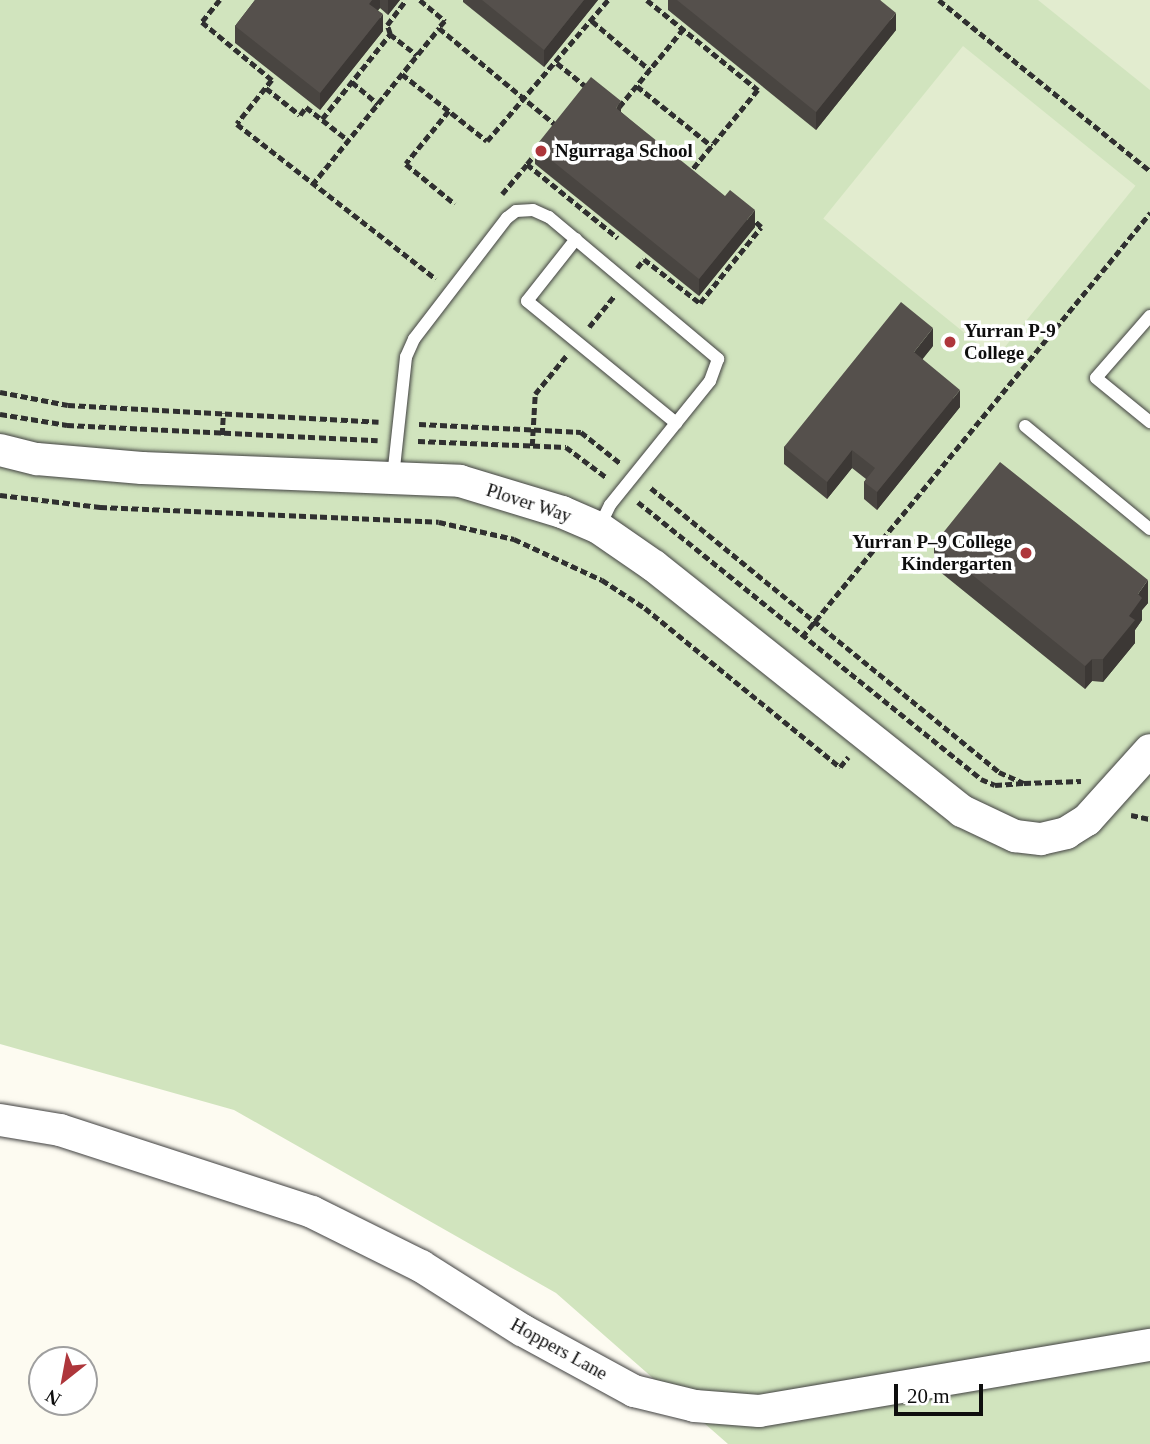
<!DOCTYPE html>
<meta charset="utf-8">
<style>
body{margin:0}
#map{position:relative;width:1150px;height:1444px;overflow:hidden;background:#fdfbf1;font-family:Georgia,serif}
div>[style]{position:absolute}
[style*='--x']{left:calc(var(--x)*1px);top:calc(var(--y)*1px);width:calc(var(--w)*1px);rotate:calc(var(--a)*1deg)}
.green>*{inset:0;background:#d1e4be}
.pitch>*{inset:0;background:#e2eccf;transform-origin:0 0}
.path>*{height:4.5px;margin-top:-2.25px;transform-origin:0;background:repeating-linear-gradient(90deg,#303030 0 7px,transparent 0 10.5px)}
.roads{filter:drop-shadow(0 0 2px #414141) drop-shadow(0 0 2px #414141)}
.service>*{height:12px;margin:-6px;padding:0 6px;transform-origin:6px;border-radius:6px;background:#fff}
.tertiary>*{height:32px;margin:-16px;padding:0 16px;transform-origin:16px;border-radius:16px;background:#fff}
.wall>*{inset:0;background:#494541}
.shaded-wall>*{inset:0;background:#3c3835}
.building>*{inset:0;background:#55504c}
.dots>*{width:19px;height:19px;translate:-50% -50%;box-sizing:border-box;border:4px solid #fff;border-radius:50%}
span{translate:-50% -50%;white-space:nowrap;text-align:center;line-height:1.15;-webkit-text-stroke:7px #fff;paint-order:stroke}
.poi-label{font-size:19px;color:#0e0e0e;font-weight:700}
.left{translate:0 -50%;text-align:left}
.right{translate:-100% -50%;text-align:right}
.street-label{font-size:19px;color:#0e0e0e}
.north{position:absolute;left:28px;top:1346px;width:70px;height:70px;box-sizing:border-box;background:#fff;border:2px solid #9f9f9f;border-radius:50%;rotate:211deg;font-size:19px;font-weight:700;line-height:28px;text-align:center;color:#0e0e0e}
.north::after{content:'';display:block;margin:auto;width:24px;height:32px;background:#ae363b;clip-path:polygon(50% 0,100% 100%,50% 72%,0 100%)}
.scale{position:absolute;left:894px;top:1384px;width:89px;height:32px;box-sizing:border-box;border:4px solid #0e0e0e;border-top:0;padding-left:9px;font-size:21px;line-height:24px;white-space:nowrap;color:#0e0e0e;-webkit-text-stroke:5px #fff;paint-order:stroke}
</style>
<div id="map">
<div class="green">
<i style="clip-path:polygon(0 0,1150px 0,1150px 1444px,728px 1444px,556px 1293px,234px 1110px,0 1044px)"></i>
</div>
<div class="pitch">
<i style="clip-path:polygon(1038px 0,1150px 0,1150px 90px)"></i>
<i style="left:963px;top:46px;width:222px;height:222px;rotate:39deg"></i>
</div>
<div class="path">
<i style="--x:220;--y:0;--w:28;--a:129"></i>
<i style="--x:202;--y:22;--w:91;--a:39.6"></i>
<i style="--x:272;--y:80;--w:56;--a:128.5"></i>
<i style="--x:237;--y:124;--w:252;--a:37.9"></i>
<i style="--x:420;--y:0;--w:33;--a:40"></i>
<i style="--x:445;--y:21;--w:9;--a:131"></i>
<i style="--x:647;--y:0;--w:143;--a:39"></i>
<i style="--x:758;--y:90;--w:109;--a:129.4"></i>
<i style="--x:939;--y:0;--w:272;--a:39"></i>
<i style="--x:592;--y:21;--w:76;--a:40.2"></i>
<i style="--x:390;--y:34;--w:9;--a:-108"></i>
<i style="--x:387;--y:25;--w:31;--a:-53"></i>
<i style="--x:557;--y:63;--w:41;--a:39.1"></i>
<i style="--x:402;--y:74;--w:108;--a:38.2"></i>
<i style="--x:487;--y:141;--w:186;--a:-49.4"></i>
<i style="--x:352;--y:82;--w:34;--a:40"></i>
<i style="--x:637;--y:86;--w:96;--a:38.7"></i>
<i style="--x:266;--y:88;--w:43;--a:38.5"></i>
<i style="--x:300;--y:115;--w:10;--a:-53"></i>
<i style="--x:306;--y:107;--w:53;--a:38.2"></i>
<i style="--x:619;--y:107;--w:101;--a:-50.6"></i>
<i style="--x:449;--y:111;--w:68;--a:129.1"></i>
<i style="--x:406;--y:164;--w:63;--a:39.2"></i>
<i style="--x:322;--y:119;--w:109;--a:-51.3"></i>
<i style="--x:390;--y:34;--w:34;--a:38"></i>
<i style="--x:527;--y:164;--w:19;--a:-51"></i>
<i style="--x:312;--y:185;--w:202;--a:-51"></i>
<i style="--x:439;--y:28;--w:153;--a:39.7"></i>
<i style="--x:502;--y:194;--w:39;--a:-50"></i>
<i style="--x:527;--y:164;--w:117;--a:39.1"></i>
<i style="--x:637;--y:268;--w:11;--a:-52"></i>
<i style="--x:644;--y:259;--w:71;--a:38.2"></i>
<i style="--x:700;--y:303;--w:97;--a:-51.2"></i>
<i style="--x:761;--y:227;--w:12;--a:-138"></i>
<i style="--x:589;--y:327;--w:40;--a:-51"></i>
<i style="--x:0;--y:392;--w:69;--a:10.8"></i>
<i style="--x:68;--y:405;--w:311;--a:3.1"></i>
<i style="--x:0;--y:414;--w:68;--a:9.3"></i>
<i style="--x:67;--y:425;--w:311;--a:2.8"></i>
<i style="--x:419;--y:424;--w:162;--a:2.8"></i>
<i style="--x:581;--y:432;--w:50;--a:38.5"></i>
<i style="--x:222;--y:435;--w:22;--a:-87"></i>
<i style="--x:418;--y:441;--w:148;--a:2.3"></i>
<i style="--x:566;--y:447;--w:50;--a:36.9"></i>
<i style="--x:532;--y:446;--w:52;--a:-86.7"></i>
<i style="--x:535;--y:394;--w:49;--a:-50.8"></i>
<i style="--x:651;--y:488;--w:449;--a:39.2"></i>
<i style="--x:999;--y:772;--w:27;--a:24"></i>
<i style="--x:1024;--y:783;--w:57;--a:-2"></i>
<i style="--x:0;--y:495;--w:101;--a:6.8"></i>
<i style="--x:100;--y:507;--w:339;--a:2.5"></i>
<i style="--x:439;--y:522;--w:77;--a:12.8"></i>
<i style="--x:514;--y:539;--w:97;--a:25"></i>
<i style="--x:602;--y:580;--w:51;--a:33.1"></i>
<i style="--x:645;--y:608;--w:252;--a:39.2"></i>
<i style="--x:840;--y:767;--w:13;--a:-51"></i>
<i style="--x:638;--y:502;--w:441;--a:38.9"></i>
<i style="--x:981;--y:779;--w:15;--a:23"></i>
<i style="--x:995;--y:785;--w:28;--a:-4"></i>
<i style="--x:802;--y:637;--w:549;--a:-50.62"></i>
<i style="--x:1131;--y:815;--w:19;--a:12"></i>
</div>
<div class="roads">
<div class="service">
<i style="--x:576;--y:239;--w:79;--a:128.3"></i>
<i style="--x:527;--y:301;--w:193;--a:39.3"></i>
<i style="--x:1150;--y:316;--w:82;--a:131.1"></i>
<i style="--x:1096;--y:378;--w:70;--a:39.2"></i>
<i style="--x:1025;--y:426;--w:162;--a:39.5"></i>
<i style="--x:393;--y:477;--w:121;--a:-83.8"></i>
<i style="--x:406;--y:357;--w:20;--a:-66"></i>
<i style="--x:414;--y:339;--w:153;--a:-52.5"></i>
<i style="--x:507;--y:218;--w:11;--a:-38"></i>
<i style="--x:516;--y:211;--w:17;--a:-3"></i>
<i style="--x:533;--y:210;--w:17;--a:24"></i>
<i style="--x:549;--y:217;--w:221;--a:40"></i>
<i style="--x:718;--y:359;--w:23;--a:110"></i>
<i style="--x:710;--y:381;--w:159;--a:128.9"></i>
<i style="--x:610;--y:505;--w:25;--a:116"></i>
</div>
<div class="tertiary">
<i style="--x:0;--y:450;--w:38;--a:14"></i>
<i style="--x:37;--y:459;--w:105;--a:4.9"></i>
<i style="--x:142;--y:468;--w:318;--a:2.3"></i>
<i style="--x:460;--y:481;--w:107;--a:16.9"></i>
<i style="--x:562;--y:512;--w:40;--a:23.4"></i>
<i style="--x:599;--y:528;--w:67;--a:34.6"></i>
<i style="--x:654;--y:566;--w:394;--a:38.5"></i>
<i style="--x:962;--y:811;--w:59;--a:25.3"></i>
<i style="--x:1015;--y:836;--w:26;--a:7"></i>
<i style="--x:1041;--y:839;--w:26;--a:-13"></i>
<i style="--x:1066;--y:833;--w:25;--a:-32"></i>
<i style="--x:1087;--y:820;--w:94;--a:-48"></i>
<i style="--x:0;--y:1120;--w:61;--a:9.5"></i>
<i style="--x:60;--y:1130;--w:265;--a:18"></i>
<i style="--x:312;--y:1212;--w:122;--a:26.4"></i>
<i style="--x:421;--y:1266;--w:120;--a:32.4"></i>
<i style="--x:522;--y:1330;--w:128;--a:28.6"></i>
<i style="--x:634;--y:1391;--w:63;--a:13.8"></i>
<i style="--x:695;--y:1406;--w:64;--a:4.5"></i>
<i style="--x:759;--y:1411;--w:397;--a:-9.6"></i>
</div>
</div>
<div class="wall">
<i style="clip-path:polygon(255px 0,400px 0,388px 15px,380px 8px,378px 10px,383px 31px,320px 110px,235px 43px,235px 26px)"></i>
<i style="clip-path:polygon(463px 0,598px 0,544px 67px,463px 2px)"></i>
<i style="clip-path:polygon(668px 0,880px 0,896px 30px,816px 130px,668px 10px)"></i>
<i style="clip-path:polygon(621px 112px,755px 227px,699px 296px,535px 164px,535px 147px)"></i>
<i style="clip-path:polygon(933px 346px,922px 359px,960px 407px,877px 510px,864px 499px,864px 482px,866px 479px,852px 468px,827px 499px,784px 464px,784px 447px)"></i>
<i style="clip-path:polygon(934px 544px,1148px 603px,1142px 610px,1142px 620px,1135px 630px,1135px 643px,1103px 682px,1092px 681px,1085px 689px,934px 567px)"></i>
</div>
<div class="shaded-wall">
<i style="clip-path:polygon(372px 0,380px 0,380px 8px,369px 21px,369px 4px)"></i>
<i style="clip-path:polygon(388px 0,400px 0,388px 15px)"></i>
<i style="clip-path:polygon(584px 0,598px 0,544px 67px,544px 50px)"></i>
<i style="clip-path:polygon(896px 13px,896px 30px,816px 130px,816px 112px)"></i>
<i style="clip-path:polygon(383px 14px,383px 31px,320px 110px,320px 93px)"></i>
<i style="clip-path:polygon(621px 101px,621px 119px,616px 108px)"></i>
<i style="clip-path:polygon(755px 210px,755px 227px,699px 296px,699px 279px)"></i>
<i style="clip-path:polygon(933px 328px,933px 346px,914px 370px,914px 352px)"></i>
<i style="clip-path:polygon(960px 390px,960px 407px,877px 510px,877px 492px)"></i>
<i style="clip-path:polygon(852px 450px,852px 468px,827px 499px,827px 482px)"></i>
<i style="clip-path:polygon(1148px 580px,1148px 603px,1142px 610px,1142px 620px,1135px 630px,1135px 643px,1103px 682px,1103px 659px,1129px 616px,1138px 594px)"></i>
<i style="clip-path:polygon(1092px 659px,1092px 681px,1085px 689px,1085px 666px)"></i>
</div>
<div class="building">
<i style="clip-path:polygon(255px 0,372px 0,369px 4px,383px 14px,320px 93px,235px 26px)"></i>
<i style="clip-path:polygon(482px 0,584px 0,544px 50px)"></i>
<i style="clip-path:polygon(677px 0,880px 0,896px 13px,816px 112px)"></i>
<i style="clip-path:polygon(591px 77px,621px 101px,616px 108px,725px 196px,730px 190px,755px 210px,699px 279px,535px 147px)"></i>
<i style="clip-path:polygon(901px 302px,933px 328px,914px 352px,960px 390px,877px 492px,864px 482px,875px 468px,852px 450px,827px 482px,784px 447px)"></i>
<i style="clip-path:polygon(1000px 462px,1148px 580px,1138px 594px,1142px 598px,1129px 616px,1135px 620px,1103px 659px,1092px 659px,1085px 666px,934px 544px)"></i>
</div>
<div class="dots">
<i style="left:541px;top:151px;background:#ae363b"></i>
<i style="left:950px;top:342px;background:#ae363b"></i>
<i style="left:1026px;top:553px;background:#ae363b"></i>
</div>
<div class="poi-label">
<span class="left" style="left:555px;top:151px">Ngurraga School</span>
<span class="left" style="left:964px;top:342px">Yurran P-9<br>College</span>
<span class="right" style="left:1012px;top:553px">Yurran P–9 College<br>Kindergarten</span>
</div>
<div class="street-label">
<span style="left:529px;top:503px;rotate:18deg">Plover Way</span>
<span style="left:559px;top:1349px;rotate:29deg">Hoppers Lane</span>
</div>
<div class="north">N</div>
<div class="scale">20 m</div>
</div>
